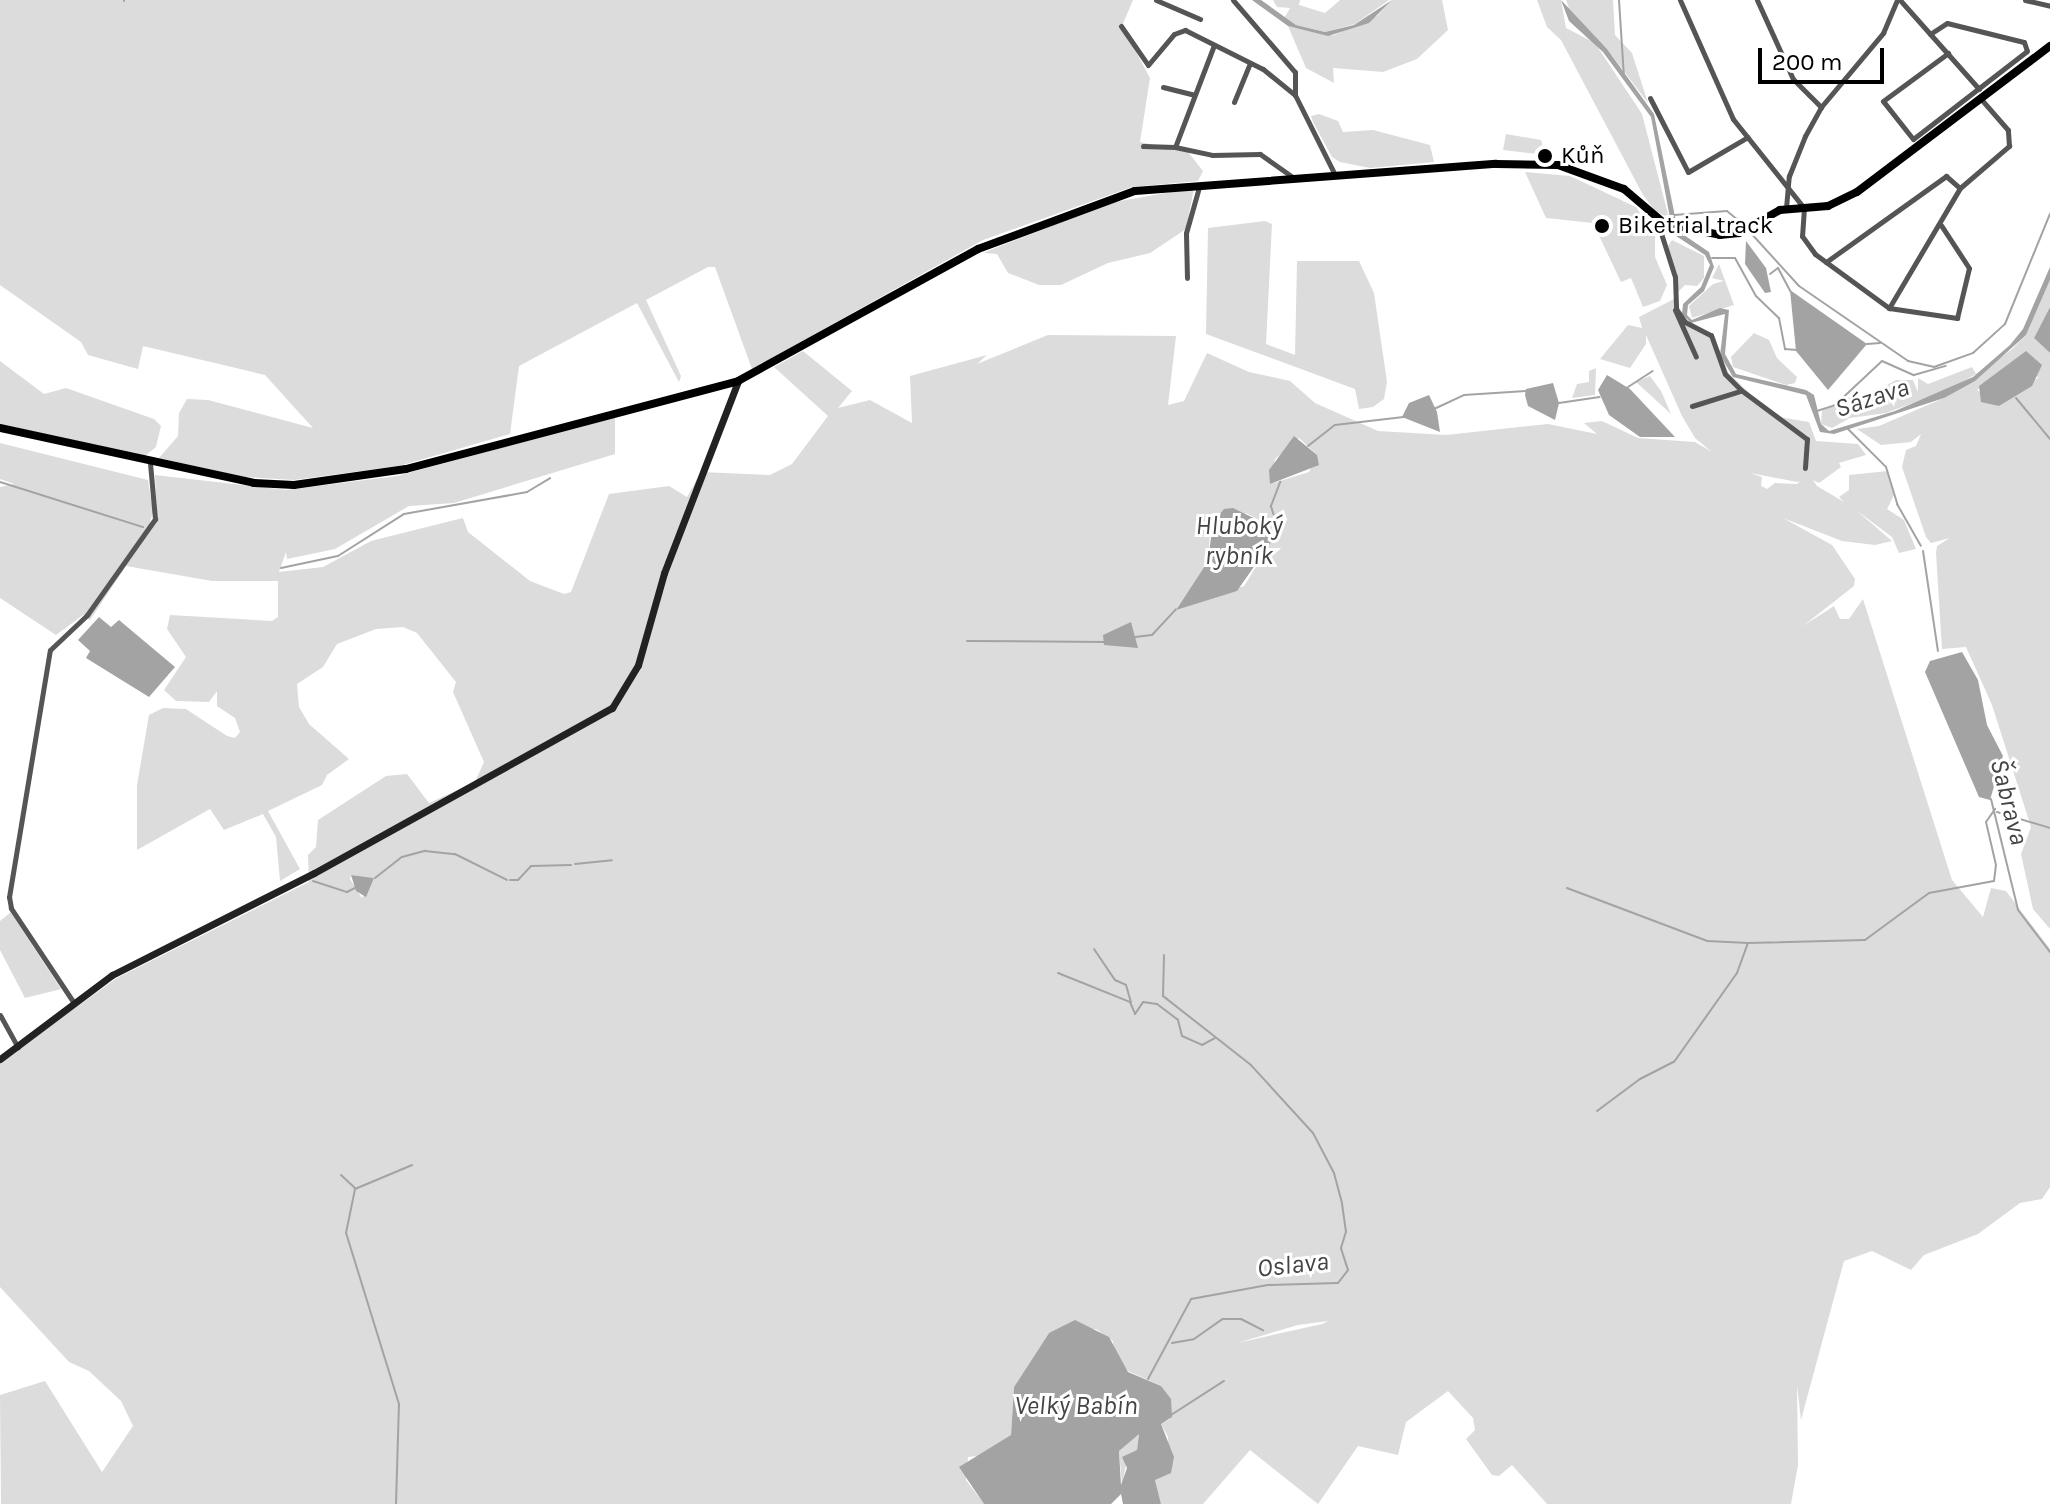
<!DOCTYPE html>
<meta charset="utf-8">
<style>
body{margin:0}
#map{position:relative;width:2050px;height:1504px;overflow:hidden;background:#fff;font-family:Karla,sans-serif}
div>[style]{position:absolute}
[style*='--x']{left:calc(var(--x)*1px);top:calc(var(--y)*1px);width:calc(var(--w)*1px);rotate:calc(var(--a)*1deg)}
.green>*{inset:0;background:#dcdcdc}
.water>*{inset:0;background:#a3a3a3}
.stream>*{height:2px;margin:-1px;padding:0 1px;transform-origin:1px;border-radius:1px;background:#a3a3a3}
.street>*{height:5px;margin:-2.5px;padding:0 2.5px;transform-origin:2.5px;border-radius:2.5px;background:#555}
.secondary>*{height:7px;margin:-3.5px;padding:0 3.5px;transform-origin:3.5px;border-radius:3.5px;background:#222}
.primary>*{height:8px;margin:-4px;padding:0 4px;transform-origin:4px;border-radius:4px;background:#000}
.dots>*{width:22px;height:22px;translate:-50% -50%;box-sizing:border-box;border:4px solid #fff;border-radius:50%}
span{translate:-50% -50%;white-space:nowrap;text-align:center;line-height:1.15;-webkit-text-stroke:6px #fff;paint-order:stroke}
.poi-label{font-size:24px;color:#000}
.left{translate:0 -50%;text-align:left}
.water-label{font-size:26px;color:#444;font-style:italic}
.scale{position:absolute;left:1758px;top:48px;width:126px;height:36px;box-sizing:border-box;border:4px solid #000;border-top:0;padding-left:10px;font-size:24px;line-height:28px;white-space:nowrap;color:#000;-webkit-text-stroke:6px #fff;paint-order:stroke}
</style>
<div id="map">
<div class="green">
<i style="clip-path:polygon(0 0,1133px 0,1122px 26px,1150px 78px,1140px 142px,1188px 152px,1203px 171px,1198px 181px,1132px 187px,983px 240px,752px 369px,715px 267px,708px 267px,646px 300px,681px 376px,679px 382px,637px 303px,519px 366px,510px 434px,399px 466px,294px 480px,244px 477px,159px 458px,178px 436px,179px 413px,187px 399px,208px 400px,313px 428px,265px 375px,143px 346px,138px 369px,88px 355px,81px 342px,0 285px)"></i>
<i style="clip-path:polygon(1273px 0,1300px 0,1299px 5px,1325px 13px,1340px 0,1389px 0,1355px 24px,1325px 32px,1296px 25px,1285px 17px,1290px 8px,1277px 7px)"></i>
<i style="clip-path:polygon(1392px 0,1442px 0,1448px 30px,1417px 59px,1383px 72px,1333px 68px,1334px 83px,1306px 68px,1288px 26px,1334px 35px,1377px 16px)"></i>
<i style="clip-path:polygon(1537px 0,1561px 0,1566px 28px,1595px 43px,1642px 114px,1669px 218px,1655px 211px,1643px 195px,1561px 40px,1547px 27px)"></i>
<i style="clip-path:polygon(1566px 0,1613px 0,1615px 35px,1632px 53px,1648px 103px,1607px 49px,1572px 17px)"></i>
<i style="clip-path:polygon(1319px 114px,1338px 121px,1343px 132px,1373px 130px,1430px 145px,1434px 162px,1370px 168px,1340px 162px,1332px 157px,1313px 122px,1311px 116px)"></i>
<i style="clip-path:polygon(1506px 134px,1541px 140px,1543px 147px,1538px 154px,1503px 150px)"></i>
<i style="clip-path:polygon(1525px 172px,1570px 176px,1636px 207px,1655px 235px,1655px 257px,1667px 285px,1660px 301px,1643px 307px,1631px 278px,1621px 282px,1593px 223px,1546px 218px)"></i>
<i style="clip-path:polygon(1194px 188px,1186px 229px,1150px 253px,1108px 263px,1061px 285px,1039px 285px,1008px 273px,997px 254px,983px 253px,1109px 203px)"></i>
<i style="clip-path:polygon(1265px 221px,1272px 224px,1266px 344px,1295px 355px,1297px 261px,1359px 261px,1374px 293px,1387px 382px,1384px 399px,1373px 407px,1359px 409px,1355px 389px,1206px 334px,1208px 228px)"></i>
<i style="clip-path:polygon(1672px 240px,1704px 256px,1704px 278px,1697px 286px,1685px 285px,1678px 292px,1668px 246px)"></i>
<i style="clip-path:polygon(1719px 264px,1734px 305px,1692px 318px,1689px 306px,1713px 284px,1724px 281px,1712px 278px)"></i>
<i style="clip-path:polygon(evenodd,2050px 280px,2050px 307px,2034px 338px,2050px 353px,2050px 929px,2033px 909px,2021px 854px,2031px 827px,1992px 705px,1966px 647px,1942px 649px,1936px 553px,1937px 546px,1950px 538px,1931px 543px,1926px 537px,1902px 467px,1906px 450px,1916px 446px,1921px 434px,1911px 442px,1881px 445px,1857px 429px,1879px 426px,1944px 398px,2011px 350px,2026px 335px,2050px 280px,2004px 371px,2039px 377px,1999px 406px,1977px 390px,2004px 371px)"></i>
<i style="clip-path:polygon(evenodd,1674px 299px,1687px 321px,1714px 336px,1728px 372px,1751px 395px,1779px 417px,1809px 422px,1816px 441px,1858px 444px,1866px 455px,1839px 463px,1841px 467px,1819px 483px,1813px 480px,1817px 486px,1844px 502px,1839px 497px,1849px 490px,1849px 475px,1888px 471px,1894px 495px,1887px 509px,1904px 520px,1916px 549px,1899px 553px,1892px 537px,1856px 510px,1892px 541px,1875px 545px,1842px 541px,1783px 518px,1832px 545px,1855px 579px,1854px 586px,1803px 626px,1834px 606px,1840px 619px,1849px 619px,1863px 599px,1952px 880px,1983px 917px,1991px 888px,2006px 891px,2050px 949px,2050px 1187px,2042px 1199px,2020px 1203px,1978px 1234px,1924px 1255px,1911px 1270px,1872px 1251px,1844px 1261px,1801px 1420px,1797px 1385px,1798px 1465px,1791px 1504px,1547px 1504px,1512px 1465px,1499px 1476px,1492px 1475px,1466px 1439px,1475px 1430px,1473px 1418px,1448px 1391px,1406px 1422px,1398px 1455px,1358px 1446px,1318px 1504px,1250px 1450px,1203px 1504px,1161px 1504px,1155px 1480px,1166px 1473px,1168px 1437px,1161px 1424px,1170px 1419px,1171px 1407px,1161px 1386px,1128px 1371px,1114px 1354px,1113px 1341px,1096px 1329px,1049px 1333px,1014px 1387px,1011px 1435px,986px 1455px,968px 1457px,966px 1480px,984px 1504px,1px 1504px,0 1395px,45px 1381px,102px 1472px,133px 1426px,121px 1401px,89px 1371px,69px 1362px,0 1287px,0 1062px,117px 978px,309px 882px,308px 855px,316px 847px,318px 820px,386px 776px,407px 774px,429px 803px,475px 782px,484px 762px,453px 692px,456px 682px,417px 633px,403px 627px,376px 629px,337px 644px,323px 667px,297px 684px,299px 707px,309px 724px,349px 759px,327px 775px,322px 785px,268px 811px,300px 869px,280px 881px,276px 837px,263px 814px,224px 830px,210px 809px,137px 850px,137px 785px,149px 715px,163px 708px,186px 709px,227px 736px,235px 738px,240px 732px,235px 718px,217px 706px,217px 691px,209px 702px,176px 701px,164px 690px,186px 657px,167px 629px,170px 615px,272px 621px,278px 617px,278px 581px,212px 581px,126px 566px,90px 620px,83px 615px,56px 635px,0 598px,0 487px,14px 484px,0 479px,0 443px,148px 480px,153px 512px,147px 533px,157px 515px,155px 475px,286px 490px,397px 476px,615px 417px,615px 454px,454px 503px,409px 506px,335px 549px,287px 559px,286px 552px,279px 572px,323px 567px,371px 541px,463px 518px,468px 532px,530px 581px,564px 594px,571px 592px,609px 494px,669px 486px,687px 497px,701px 472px,770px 475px,792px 464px,828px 416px,774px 367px,803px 351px,852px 391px,838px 408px,870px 400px,912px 423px,910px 376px,987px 355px,977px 364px,1048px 335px,1176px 336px,1168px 405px,1184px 401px,1207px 353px,1249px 372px,1290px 381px,1315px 403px,1378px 431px,1446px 435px,1548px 424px,1597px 434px,1584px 423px,1602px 421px,1638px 438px,1695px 442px,1712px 452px,1695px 438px,1682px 416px,1646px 335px,1646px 344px,1630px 368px,1600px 359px,1628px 325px,1642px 328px,1639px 317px,1674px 299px,1299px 438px,1317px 455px,1309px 472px,1270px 484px,1275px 459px,1299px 438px,1674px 299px,1750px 473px,1797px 482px,1800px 481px,1797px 484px,1775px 483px,1767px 489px,1761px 486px,1762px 477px,1750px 473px,1674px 299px,1246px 513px,1266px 524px,1272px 541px,1244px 586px,1177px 608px,1208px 561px,1210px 534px,1246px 513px,1674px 299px,351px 875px,374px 878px,362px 898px,350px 879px,351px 875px,1674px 299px,1328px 1321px,1322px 1324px,1237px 1343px,1298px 1325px,1328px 1321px)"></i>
<i style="clip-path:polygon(1754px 333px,1769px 340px,1777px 358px,1797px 377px,1795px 383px,1786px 385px,1733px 367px,1731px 357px)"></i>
<i style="clip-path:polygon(0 361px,44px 394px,66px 388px,154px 419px,161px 426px,156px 447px,145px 456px,0 424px)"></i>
<i style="clip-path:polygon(1972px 367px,1976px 374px,1950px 389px,1886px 413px,1850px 418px,1832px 428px,1821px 424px,1822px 411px,1844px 398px,1867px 396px,1896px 380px,1913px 380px,1918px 392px,1918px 378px,1928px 384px)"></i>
<i style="clip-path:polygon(1596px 368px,1595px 395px,1572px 398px,1577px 384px,1589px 382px,1589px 371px)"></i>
<i style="clip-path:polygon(1650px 376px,1661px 391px,1671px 414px,1636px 382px)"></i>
<i style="clip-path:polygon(11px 912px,32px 945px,61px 989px,25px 998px,0 950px,0 921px)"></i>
<i style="clip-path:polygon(1139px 1433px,1137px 1451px,1128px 1455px,1122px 1485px,1119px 1451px)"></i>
</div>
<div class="water">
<i style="clip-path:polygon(1252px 0,1261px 0,1296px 25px,1325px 32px,1354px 25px,1392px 0,1369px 23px,1328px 36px,1288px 26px)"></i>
<i style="clip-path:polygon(1561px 0,1607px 49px,1654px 114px,1678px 231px,1709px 252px,1714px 267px,1704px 291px,1688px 305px,1687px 315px,1692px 320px,1720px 308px,1729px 310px,1725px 354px,1736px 374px,1806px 390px,1814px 395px,1821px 424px,1829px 431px,1895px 411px,1973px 377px,2010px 345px,2023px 329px,2050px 267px,2050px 280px,2026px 335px,1975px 381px,1944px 398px,1834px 434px,1820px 432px,1806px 395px,1733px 377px,1720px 355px,1725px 314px,1691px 323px,1682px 314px,1683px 304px,1701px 287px,1710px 265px,1705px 255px,1673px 234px,1651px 117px,1603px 52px,1569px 21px)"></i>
<i style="clip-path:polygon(1746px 241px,1766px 268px,1771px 292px,1765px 293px,1745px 264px)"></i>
<i style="clip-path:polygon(1790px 290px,1867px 344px,1828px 390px,1796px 351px)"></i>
<i style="clip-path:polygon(2050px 307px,2050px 353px,2034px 338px)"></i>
<i style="clip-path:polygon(2026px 351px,2042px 365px,2032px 386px,1999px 406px,1981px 402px,1979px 386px)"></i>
<i style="clip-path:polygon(1607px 375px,1630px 389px,1675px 437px,1640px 437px,1609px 415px,1598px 390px)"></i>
<i style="clip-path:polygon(1553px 383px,1559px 403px,1555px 420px,1528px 406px,1525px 395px,1526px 389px)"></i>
<i style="clip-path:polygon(1429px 395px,1437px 412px,1440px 432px,1402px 417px,1409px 403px)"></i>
<i style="clip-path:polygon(1294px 436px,1317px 455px,1319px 465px,1270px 484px,1269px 470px)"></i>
<i style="clip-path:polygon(1233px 508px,1266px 524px,1272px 541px,1237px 591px,1176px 610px,1208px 561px,1213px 522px,1224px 509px)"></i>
<i style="clip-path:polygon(99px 617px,111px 627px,119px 620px,175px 667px,149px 697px,86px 658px,90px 651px,78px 640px)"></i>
<i style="clip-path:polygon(1131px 622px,1138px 648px,1104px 645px,1103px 635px)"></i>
<i style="clip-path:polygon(1962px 652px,1978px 680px,1987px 725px,2003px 756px,1990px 800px,1979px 797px,1925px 672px,1930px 661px)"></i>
<i style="clip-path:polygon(351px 875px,374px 878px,366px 897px,356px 891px)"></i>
<i style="clip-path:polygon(evenodd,1075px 1320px,1109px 1337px,1128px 1372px,1161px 1386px,1171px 1399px,1172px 1417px,1161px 1424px,1174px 1457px,1171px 1473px,1155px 1480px,1161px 1504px,1123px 1504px,1121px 1494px,1111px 1504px,984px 1504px,959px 1467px,1011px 1435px,1014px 1387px,1049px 1333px,1075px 1320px,1139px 1434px,1137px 1450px,1122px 1457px,1127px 1468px,1121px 1485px,1119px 1451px,1139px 1434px)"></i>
</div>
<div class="stream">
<i style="--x:1619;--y:0;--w:78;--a:86.3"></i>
<i style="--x:124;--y:1;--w:1;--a:-90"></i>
<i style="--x:1674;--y:215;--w:53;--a:-4.3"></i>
<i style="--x:1727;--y:211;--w:23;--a:40"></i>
<i style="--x:1749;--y:231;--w:74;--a:47.7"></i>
<i style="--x:1799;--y:286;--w:132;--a:34.5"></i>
<i style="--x:1908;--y:361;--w:27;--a:13"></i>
<i style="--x:1934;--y:367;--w:41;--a:-19.7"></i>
<i style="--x:1973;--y:353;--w:43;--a:-42.2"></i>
<i style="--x:2005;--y:324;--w:119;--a:-67.8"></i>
<i style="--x:1712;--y:258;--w:23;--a:0"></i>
<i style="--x:1735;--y:258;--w:43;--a:61.1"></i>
<i style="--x:1756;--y:296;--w:32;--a:44"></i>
<i style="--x:1779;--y:318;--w:32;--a:79"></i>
<i style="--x:1785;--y:349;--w:12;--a:5"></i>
<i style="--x:1770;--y:274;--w:10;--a:-37"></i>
<i style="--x:1778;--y:268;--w:27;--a:62"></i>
<i style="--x:1867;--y:344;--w:13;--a:-4"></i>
<i style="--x:1625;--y:389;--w:33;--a:-33"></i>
<i style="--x:2016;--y:398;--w:53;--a:50.3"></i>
<i style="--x:1559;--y:403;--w:41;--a:-8.3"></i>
<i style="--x:1434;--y:409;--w:33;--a:-25"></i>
<i style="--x:1464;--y:395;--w:63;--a:-3.6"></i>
<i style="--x:1817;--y:411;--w:19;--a:-18"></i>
<i style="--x:1835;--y:405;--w:64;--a:-43.1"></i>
<i style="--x:1882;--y:361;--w:35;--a:24"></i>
<i style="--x:1914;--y:375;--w:33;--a:-16"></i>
<i style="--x:1847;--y:428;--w:55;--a:45"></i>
<i style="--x:1886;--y:467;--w:39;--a:73"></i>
<i style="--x:1897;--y:504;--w:48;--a:60.3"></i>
<i style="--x:1308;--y:446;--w:34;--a:-38"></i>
<i style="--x:1335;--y:425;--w:69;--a:-6.6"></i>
<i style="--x:0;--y:482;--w:150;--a:17.5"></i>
<i style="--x:1273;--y:534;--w:10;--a:-66"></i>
<i style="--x:1277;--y:525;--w:20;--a:-108"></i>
<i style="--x:1271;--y:506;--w:26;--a:-69"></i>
<i style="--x:1923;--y:551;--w:101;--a:81.5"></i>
<i style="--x:281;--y:568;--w:58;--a:-11.9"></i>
<i style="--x:338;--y:556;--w:78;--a:-32.5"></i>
<i style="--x:404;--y:514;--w:125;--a:-10.1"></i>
<i style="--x:527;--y:492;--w:27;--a:-31"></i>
<i style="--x:1135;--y:637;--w:17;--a:-7"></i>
<i style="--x:1152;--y:635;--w:35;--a:-47"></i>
<i style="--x:967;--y:641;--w:138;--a:0.4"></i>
<i style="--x:1991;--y:799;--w:114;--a:76.3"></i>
<i style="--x:2018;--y:910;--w:53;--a:52.7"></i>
<i style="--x:1997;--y:812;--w:55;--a:16.8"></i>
<i style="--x:575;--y:864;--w:37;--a:-6"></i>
<i style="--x:375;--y:878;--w:34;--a:-38"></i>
<i style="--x:402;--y:857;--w:24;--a:-15"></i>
<i style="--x:425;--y:851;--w:30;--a:6"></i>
<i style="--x:455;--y:854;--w:58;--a:26.6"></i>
<i style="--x:510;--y:880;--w:8;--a:0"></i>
<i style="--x:518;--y:880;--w:19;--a:-47"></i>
<i style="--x:531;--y:866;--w:40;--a:-1.4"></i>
<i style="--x:313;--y:881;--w:36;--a:18"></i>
<i style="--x:347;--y:892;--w:9;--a:-27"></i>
<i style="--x:1567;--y:888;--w:150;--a:20.7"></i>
<i style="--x:1707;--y:941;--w:41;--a:2.8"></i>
<i style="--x:1094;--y:949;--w:37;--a:56"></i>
<i style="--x:1115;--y:980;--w:12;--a:24"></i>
<i style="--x:1126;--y:985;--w:18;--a:74"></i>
<i style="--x:1058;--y:973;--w:78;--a:21.9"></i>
<i style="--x:1130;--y:1002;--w:13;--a:67"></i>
<i style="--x:1135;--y:1014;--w:14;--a:-56"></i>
<i style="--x:1143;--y:1002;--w:14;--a:8"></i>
<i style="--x:1157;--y:1004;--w:26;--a:37"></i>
<i style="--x:1178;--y:1020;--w:16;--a:76"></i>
<i style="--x:1182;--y:1036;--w:22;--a:24"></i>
<i style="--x:1202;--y:1045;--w:15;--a:-28"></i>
<i style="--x:1597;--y:1111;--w:54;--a:-36.7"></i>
<i style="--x:1640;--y:1079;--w:38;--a:-27"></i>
<i style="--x:1674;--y:1062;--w:109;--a:-54.7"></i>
<i style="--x:1737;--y:973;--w:32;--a:-70"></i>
<i style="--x:1748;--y:943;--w:117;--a:-1.5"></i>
<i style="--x:1865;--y:940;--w:79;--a:-36.3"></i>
<i style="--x:1929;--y:893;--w:66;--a:-10.5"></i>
<i style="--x:1994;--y:881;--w:16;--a:-83"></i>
<i style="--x:1996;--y:865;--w:44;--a:-103.1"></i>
<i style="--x:1986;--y:822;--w:16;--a:-55"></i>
<i style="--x:341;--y:1175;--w:19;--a:43"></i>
<i style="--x:1172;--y:1343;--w:22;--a:-10"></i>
<i style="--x:1194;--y:1339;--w:35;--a:-35"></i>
<i style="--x:1223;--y:1319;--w:18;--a:0"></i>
<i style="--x:1241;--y:1319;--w:25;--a:27"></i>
<i style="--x:1148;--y:1379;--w:91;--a:-61.7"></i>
<i style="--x:1191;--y:1299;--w:78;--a:-10.3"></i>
<i style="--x:1268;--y:1285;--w:70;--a:-1.6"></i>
<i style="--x:1338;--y:1283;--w:16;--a:-52"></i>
<i style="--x:1348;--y:1270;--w:23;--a:-108"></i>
<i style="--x:1341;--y:1248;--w:17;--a:-73"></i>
<i style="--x:1346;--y:1232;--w:29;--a:-98"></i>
<i style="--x:1342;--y:1203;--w:31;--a:-105"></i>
<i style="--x:1334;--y:1173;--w:45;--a:-117.7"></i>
<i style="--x:1313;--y:1133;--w:92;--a:-132.4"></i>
<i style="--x:1251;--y:1065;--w:112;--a:-141.9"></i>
<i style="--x:1163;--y:996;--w:41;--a:-88.6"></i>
<i style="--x:1171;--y:1415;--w:63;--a:-32.7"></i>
<i style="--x:396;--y:1504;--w:100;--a:-88.3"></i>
<i style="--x:399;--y:1404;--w:179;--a:-107.2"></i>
<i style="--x:346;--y:1233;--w:45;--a:-78.4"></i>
<i style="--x:355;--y:1189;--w:62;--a:-22.8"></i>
</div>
<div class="street">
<i style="--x:1156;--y:0;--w:48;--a:23.4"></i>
<i style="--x:1233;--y:0;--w:95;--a:49.3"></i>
<i style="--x:1295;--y:72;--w:23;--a:90"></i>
<i style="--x:1295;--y:95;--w:89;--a:63.4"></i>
<i style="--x:1680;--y:0;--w:130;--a:66"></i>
<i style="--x:1733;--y:119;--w:114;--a:51.4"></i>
<i style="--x:1804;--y:208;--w:28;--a:94"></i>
<i style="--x:1802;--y:236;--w:22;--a:54"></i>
<i style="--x:1815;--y:254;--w:92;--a:36.1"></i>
<i style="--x:1889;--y:308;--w:69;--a:8.4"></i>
<i style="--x:1957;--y:318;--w:51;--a:-76.5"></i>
<i style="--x:1969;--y:268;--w:51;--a:-123.1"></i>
<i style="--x:1757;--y:0;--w:87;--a:65.5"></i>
<i style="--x:1793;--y:79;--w:40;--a:45"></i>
<i style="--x:1900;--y:0;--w:119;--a:48.4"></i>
<i style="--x:2025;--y:0;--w:26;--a:13"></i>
<i style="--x:1121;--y:26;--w:47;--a:55.3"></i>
<i style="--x:1148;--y:65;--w:40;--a:-50"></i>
<i style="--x:1174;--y:34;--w:12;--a:-20"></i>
<i style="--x:1185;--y:30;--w:87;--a:26.6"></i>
<i style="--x:1263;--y:69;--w:41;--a:39.1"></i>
<i style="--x:1930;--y:34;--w:20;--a:-33"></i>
<i style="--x:1947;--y:23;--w:79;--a:13.9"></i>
<i style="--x:2024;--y:42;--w:9;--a:72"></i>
<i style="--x:2027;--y:51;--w:144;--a:142.3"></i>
<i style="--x:1913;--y:139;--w:48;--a:-128.3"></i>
<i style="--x:1883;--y:101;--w:81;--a:-36.4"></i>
<i style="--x:1214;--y:45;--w:109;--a:110.9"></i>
<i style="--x:1175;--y:147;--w:38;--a:12"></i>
<i style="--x:1212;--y:155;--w:48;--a:-1.2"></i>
<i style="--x:1260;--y:154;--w:42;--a:35.2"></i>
<i style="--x:1163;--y:87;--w:32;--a:14"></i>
<i style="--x:1650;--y:98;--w:83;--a:62.8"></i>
<i style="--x:1688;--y:172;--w:69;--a:-30.3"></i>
<i style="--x:1234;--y:102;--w:42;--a:-67.7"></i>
<i style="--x:1143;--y:146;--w:32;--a:2"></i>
<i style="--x:1786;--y:208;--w:32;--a:-85"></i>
<i style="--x:1789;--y:176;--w:43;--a:-68.2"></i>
<i style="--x:1805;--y:136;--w:33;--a:-61"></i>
<i style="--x:1821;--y:107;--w:97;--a:-50"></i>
<i style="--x:1883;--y:33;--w:36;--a:-67"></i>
<i style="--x:1664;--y:223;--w:8;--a:120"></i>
<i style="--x:1660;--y:230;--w:49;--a:72.3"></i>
<i style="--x:1675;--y:277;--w:32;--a:88"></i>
<i style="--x:1676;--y:309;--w:16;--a:55"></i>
<i style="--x:1685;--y:322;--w:29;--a:27"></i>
<i style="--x:1711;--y:335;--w:41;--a:70.3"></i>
<i style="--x:1725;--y:374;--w:23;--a:45"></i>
<i style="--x:1741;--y:390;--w:82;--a:36.6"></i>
<i style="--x:1807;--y:439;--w:29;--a:94"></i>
<i style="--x:1826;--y:262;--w:148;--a:-35.6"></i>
<i style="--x:1946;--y:176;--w:18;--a:41"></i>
<i style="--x:1187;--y:278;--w:45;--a:-91.3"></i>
<i style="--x:1186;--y:233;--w:48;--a:-74.2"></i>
<i style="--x:1889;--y:308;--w:139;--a:-59.4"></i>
<i style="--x:1960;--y:188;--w:65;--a:-40.6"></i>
<i style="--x:2009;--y:146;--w:16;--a:-94"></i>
<i style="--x:2008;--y:130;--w:41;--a:-131.1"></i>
<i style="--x:1675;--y:310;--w:51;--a:65.9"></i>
<i style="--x:1692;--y:406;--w:50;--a:-17.4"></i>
<i style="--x:74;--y:1003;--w:114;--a:-123.6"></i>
<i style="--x:11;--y:908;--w:11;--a:-100"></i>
<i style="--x:9;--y:897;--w:250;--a:-80.6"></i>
<i style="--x:50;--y:650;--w:51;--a:-43.4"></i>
<i style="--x:87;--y:615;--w:118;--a:-54.7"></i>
<i style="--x:155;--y:519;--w:56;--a:-95.1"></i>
<i style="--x:0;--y:1015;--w:37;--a:61"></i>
</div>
<div class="secondary">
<i style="--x:0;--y:1059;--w:140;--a:-36.9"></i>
<i style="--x:112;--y:975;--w:226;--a:-26.8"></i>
<i style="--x:314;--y:873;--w:341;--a:-29"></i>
<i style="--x:612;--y:708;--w:50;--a:-58.8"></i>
<i style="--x:638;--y:665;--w:96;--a:-74.2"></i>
<i style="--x:664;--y:573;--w:206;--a:-68.9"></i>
</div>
<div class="primary">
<i style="--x:0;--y:428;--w:260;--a:12.2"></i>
<i style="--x:254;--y:483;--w:40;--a:2.9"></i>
<i style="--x:294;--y:485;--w:113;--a:-8.1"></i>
<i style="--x:406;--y:469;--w:343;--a:-14.8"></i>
<i style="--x:738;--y:381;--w:274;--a:-28.8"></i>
<i style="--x:978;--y:249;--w:167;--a:-20.3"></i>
<i style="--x:1135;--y:191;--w:362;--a:-4.3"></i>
<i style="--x:1496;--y:164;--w:62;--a:0.9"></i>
<i style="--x:1558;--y:165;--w:70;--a:20"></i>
<i style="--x:1624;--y:189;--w:52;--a:40.4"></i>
<i style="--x:1664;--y:223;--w:57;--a:12.1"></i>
<i style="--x:1720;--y:235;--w:19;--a:-6"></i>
<i style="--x:1739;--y:233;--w:47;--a:-29.3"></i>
<i style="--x:1780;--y:210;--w:48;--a:-4.8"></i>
<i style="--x:1828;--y:206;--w:32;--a:-26"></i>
<i style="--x:1857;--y:192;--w:242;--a:-37.1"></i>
</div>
<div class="dots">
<i style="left:1545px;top:156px;background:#000"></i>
<i style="left:1602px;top:226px;background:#000"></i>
</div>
<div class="poi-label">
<span class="left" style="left:1561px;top:156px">Kůň</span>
<span class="left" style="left:1618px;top:226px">Biketrial track</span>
</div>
<div class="water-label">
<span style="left:1872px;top:398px;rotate:-18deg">Sázava</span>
<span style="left:1239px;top:541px">Hluboký<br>rybník</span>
<span style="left:2009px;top:802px;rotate:76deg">Šabrava</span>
<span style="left:1293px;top:1265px;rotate:-6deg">Oslava</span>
<span style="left:1076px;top:1406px">Velký Babín</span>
</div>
<div class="scale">200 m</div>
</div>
